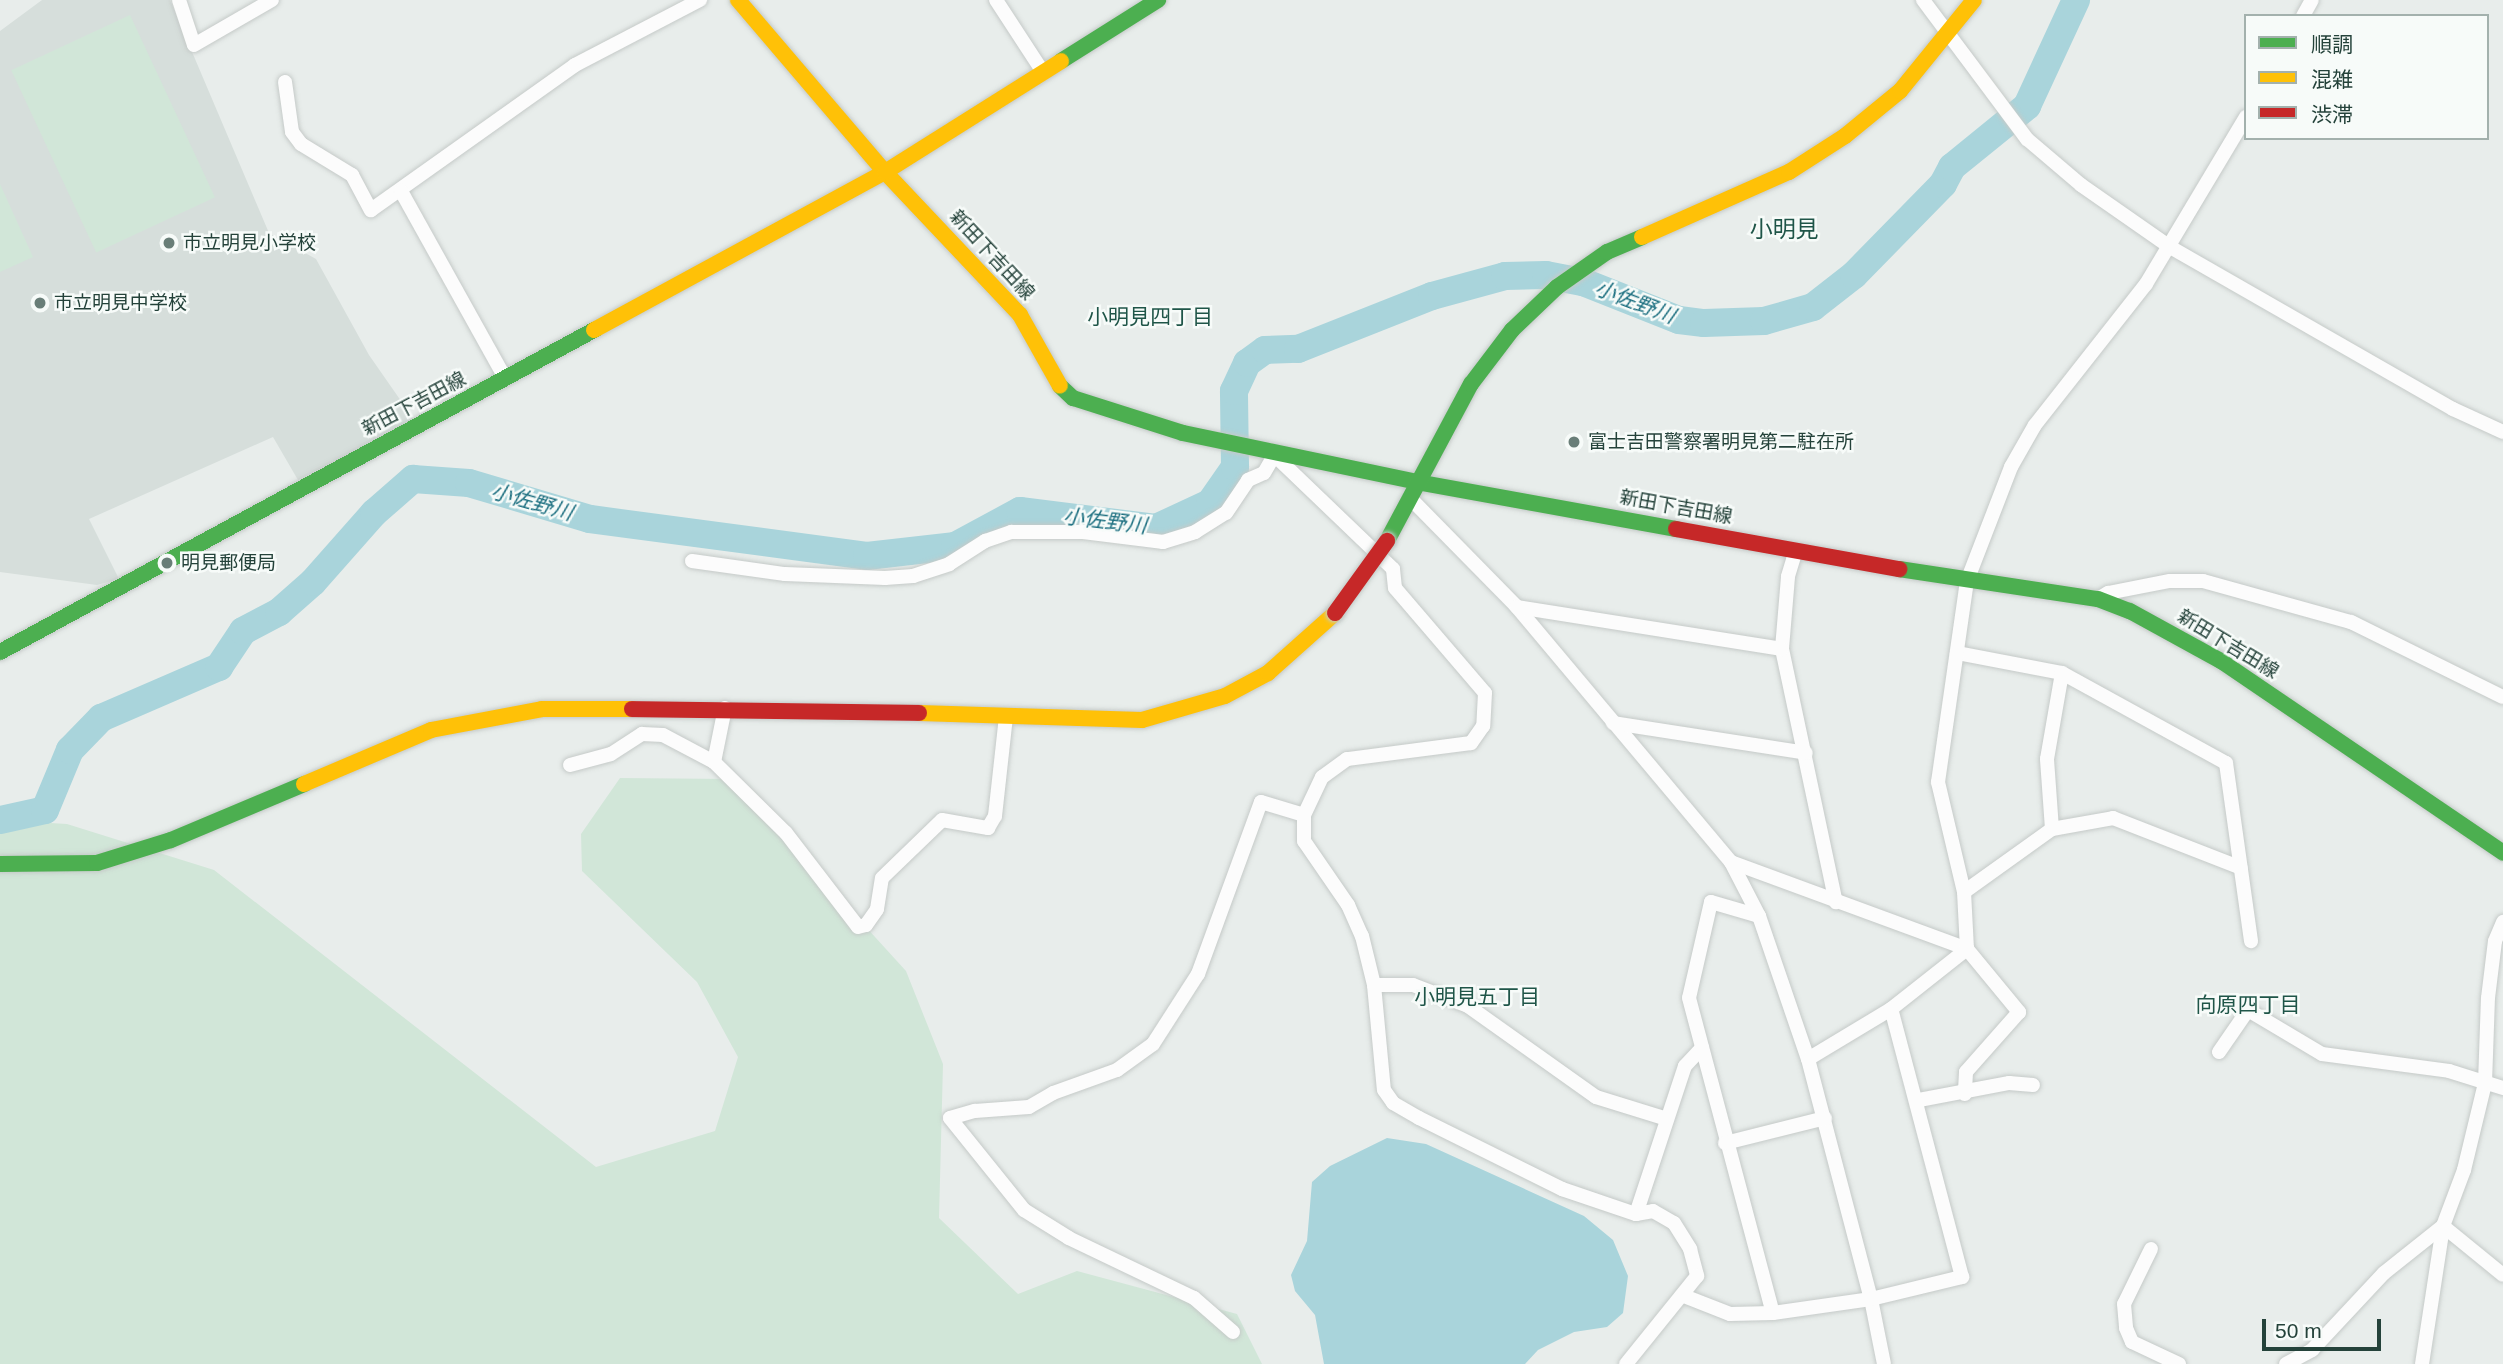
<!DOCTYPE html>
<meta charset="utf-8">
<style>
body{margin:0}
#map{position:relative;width:2503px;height:1364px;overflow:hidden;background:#e8edeb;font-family:Helvetica,"Noto Sans JP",sans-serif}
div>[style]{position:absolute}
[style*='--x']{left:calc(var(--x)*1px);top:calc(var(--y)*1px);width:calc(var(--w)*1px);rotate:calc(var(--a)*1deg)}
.built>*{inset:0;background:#d6dedb}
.green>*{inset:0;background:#d1e6d8;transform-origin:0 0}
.water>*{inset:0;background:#a9d4db}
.river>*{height:28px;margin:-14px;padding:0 14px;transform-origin:14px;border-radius:14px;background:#a9d4db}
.roads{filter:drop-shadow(0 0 2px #c5cac8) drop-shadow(0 0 2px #c5cac8)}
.street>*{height:14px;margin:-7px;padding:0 7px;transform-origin:7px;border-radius:7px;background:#fcfcfc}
.fast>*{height:16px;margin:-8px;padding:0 8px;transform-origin:8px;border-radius:8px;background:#4caf50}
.slow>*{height:16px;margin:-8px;padding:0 8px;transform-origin:8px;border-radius:8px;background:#ffc107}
.jam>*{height:16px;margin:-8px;padding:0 8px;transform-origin:8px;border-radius:8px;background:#c62828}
.bridges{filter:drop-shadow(0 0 2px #c3cbc8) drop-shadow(0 0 2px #c3cbc8)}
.jam-bridge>*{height:16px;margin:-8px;padding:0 8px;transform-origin:8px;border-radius:8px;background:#c62828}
.dots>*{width:19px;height:19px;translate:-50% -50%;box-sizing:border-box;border:4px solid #f7fbf9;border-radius:50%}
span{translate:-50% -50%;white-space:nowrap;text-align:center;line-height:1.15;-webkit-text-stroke:5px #f7fbf9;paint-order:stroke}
.poi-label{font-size:19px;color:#24423a}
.left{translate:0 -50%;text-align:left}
.street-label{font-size:19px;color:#24423a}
.water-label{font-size:21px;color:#1c6f80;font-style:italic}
.neighbourhood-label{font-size:21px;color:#1f5548}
.quarter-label{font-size:23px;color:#1f5548}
.legend{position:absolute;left:2244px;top:14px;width:245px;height:126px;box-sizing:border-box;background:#f7fbf9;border:2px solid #a3b1ad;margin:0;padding:9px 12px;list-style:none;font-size:21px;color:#24423a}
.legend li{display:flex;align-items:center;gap:14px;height:35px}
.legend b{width:35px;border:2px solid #a3b1ad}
.scale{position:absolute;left:2262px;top:1319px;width:119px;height:32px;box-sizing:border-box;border:4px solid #24423a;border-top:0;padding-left:9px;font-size:21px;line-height:24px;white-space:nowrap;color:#24423a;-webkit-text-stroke:5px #f7fbf9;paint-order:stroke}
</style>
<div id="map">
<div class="built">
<i style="clip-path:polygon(42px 0,170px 0,269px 233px,316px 259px,369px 355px,415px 421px,298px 480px,273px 437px,89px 519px,119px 579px,97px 585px,0 572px,0 31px)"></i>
</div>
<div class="green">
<i style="left:130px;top:15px;width:201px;height:131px;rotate:65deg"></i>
<i style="clip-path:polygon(0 184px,33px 257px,0 272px)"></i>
<i style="clip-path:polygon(620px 778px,731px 779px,906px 971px,943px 1064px,939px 1218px,1018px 1294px,1077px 1271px,1237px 1314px,1262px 1364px,0 1364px,0 820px,67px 824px,214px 870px,596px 1167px,715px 1131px,738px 1057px,697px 982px,582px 871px,581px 834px)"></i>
</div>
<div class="water">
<i style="clip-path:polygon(1387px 1138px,1426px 1144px,1584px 1216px,1613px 1240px,1628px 1276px,1623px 1313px,1607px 1327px,1574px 1332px,1538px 1350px,1525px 1364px,1324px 1364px,1315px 1315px,1295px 1291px,1291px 1275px,1307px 1241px,1312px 1182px,1330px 1166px)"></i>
</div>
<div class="river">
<i style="--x:0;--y:820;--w:46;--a:-12.5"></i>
<i style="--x:45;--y:810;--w:65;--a:-67.4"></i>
<i style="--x:70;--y:750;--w:45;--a:-45.9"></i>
<i style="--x:101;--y:718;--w:129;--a:-23.4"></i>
<i style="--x:219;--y:667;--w:43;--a:-56.3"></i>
<i style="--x:243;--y:631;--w:41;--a:-27.8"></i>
<i style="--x:279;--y:612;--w:45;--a:-41.4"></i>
<i style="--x:313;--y:582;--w:92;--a:-48.5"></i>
<i style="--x:374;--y:513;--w:52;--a:-41.1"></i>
<i style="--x:413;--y:479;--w:56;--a:4.1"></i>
<i style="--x:469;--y:483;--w:126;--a:16.6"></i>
<i style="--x:590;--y:519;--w:279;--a:7.6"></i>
<i style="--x:867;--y:556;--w:89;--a:-6.5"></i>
<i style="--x:955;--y:546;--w:74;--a:-28.3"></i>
<i style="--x:1020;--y:511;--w:137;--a:7.1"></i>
<i style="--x:1156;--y:528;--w:60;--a:-24.8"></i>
<i style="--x:1210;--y:503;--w:44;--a:-55.2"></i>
<i style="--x:1235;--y:467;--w:76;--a:-90.8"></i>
<i style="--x:1234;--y:391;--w:31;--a:-65"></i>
<i style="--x:1247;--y:363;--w:22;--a:-36"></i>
<i style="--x:1265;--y:350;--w:33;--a:-2"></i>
<i style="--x:1298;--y:349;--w:144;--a:-21.6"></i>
<i style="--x:1432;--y:296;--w:76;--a:-15.3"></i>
<i style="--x:1505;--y:276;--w:41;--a:-1.4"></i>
<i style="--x:1546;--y:275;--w:38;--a:11"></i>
<i style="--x:1583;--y:282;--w:103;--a:21.6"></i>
<i style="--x:1679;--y:320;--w:25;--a:7"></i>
<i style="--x:1704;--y:323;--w:60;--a:-1.9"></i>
<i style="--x:1764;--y:321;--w:51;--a:-15.9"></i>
<i style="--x:1813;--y:307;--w:52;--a:-38"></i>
<i style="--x:1854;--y:275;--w:127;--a:-45.6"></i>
<i style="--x:1943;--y:184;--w:19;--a:-62"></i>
<i style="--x:1952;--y:167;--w:97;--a:-39.1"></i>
<i style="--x:2027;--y:106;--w:117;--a:-65.2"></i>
</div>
<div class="roads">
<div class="street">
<i style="--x:179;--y:0;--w:47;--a:71.6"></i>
<i style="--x:194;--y:45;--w:90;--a:-30"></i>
<i style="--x:996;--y:0;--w:86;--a:56.9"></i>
<i style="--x:1923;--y:0;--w:174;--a:53.2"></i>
<i style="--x:2027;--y:139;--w:71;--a:40.4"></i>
<i style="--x:2081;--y:185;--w:108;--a:34.9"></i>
<i style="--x:2170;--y:247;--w:326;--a:29.8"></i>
<i style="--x:2453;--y:409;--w:55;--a:24.7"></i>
<i style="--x:2303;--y:16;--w:18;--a:-61"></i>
<i style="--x:285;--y:82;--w:50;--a:82"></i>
<i style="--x:292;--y:132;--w:15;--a:53"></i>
<i style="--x:301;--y:144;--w:60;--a:31.3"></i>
<i style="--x:352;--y:175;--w:40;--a:62"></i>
<i style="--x:371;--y:210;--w:250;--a:-35.4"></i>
<i style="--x:575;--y:65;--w:141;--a:-27.5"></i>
<i style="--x:401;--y:191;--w:214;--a:60.9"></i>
<i style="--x:1269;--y:450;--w:172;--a:43.8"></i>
<i style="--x:1393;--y:569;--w:19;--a:84"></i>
<i style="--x:1395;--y:588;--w:138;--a:49.4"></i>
<i style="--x:1485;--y:693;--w:33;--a:93"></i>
<i style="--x:1483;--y:726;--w:21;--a:125"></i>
<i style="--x:1471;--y:743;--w:125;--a:172.6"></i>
<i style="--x:1347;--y:759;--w:31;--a:144"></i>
<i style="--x:1322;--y:777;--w:42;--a:115.3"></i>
<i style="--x:1304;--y:815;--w:26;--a:90"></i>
<i style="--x:1304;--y:841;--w:78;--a:55.5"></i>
<i style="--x:1348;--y:905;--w:34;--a:66"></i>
<i style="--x:1362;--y:936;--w:50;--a:76.2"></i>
<i style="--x:1374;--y:985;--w:105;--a:84.6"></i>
<i style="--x:1384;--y:1090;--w:16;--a:55"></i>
<i style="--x:1393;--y:1103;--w:30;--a:30"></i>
<i style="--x:1419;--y:1118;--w:160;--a:26.4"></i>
<i style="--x:1562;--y:1189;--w:78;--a:18.7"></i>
<i style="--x:1636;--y:1214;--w:17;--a:-10"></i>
<i style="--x:1653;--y:1211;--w:24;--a:30"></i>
<i style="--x:1674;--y:1223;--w:31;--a:58"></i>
<i style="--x:1690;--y:1249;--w:28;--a:75"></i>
<i style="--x:1697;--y:1276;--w:113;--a:128.9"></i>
<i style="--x:1410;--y:498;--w:153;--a:45.5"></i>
<i style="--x:1517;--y:607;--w:333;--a:50"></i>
<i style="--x:1731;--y:862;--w:61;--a:62.6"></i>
<i style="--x:1759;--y:916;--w:151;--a:71.1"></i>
<i style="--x:1808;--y:1059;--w:248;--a:75.3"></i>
<i style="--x:1871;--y:1299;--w:66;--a:78.7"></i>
<i style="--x:1796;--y:550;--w:28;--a:107"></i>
<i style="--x:1788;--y:577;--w:72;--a:94.8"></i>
<i style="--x:1782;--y:649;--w:259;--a:78"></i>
<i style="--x:692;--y:561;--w:94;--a:8"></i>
<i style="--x:785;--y:574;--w:100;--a:2.3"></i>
<i style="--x:885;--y:578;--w:28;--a:-4"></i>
<i style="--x:913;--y:576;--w:38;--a:-18"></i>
<i style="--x:949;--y:564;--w:43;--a:-32.6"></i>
<i style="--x:985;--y:541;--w:28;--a:-19"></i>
<i style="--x:1011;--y:532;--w:72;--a:0"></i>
<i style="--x:1083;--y:532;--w:81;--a:7.1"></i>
<i style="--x:1163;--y:542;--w:34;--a:-17"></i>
<i style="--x:1195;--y:532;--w:36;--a:-32"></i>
<i style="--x:1226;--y:513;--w:40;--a:-56"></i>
<i style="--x:1248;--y:480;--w:17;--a:-24"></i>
<i style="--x:1264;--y:473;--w:20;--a:-60"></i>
<i style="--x:2098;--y:599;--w:12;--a:-31"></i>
<i style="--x:2108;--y:593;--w:63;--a:-11"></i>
<i style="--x:2170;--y:581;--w:33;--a:0"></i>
<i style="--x:2203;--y:581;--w:154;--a:15.5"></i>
<i style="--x:2351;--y:622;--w:169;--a:26.3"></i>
<i style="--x:1517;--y:607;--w:268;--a:9"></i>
<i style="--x:1957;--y:653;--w:107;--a:10.8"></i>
<i style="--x:2062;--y:673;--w:187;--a:28.8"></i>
<i style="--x:2226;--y:763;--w:180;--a:82"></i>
<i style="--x:725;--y:708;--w:55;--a:101.5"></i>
<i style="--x:714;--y:762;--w:101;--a:44.6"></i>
<i style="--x:786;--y:833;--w:118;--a:52.5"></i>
<i style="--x:858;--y:927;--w:8;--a:-14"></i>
<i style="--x:866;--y:925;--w:19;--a:-55"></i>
<i style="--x:877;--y:909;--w:31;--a:-81"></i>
<i style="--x:882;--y:878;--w:83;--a:-44"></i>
<i style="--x:942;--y:820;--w:47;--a:9.9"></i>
<i style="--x:988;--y:828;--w:14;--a:-60"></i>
<i style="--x:995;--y:816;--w:101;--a:-83.7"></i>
<i style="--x:1613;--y:723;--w:195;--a:8.8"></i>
<i style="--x:570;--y:765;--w:42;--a:-15"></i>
<i style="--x:611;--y:754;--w:37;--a:-33"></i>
<i style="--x:642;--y:734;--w:21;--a:3"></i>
<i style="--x:663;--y:735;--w:58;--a:27.9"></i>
<i style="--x:2052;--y:829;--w:70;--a:-94.1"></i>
<i style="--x:2047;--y:759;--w:87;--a:-80.1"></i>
<i style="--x:1731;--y:862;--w:252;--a:20.2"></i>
<i style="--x:1967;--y:949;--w:82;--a:50.5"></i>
<i style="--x:2019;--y:1012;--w:80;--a:131.5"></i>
<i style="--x:1966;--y:1072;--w:22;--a:93"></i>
<i style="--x:1964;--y:892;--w:108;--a:-35.6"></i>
<i style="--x:2052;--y:829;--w:62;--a:-10.2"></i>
<i style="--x:2113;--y:818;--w:137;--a:21.3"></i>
<i style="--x:1759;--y:916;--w:50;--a:-163.7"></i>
<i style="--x:1711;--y:902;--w:98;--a:102.9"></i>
<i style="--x:1689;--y:998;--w:326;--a:75.1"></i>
<i style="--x:1967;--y:949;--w:57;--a:-93"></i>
<i style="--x:1964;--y:892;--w:113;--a:-103.3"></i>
<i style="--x:1938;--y:782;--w:203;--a:-81.8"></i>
<i style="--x:1967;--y:581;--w:122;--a:-68.9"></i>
<i style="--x:2011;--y:467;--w:48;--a:-60.3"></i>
<i style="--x:2035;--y:425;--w:179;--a:-51.8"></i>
<i style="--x:2146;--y:284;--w:195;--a:-59.1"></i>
<i style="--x:1374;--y:985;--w:39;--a:0"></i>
<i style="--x:1413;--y:985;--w:59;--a:20.9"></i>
<i style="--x:1468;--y:1006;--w:157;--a:35.4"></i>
<i style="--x:1596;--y:1097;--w:71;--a:17.2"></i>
<i style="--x:2219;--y:1052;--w:51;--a:-55.4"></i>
<i style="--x:2248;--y:1010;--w:86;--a:30.7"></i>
<i style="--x:2322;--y:1054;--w:128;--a:7.6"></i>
<i style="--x:2449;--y:1071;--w:57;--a:17.5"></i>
<i style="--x:1808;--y:1059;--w:97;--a:-31.1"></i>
<i style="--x:1891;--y:1009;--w:97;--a:-38.3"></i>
<i style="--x:1919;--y:1100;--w:92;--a:-10.7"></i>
<i style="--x:2009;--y:1083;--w:24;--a:5"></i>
<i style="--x:1725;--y:1143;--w:103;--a:-14"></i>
<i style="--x:1636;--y:1214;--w:156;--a:-71.7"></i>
<i style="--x:1685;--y:1066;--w:25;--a:-47"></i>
<i style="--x:2443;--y:1226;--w:77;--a:39.2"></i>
<i style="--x:2151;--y:1249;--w:61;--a:116.1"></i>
<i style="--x:2124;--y:1304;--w:24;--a:85"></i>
<i style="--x:2126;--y:1328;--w:15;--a:67"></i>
<i style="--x:2132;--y:1342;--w:52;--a:25.1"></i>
<i style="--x:1684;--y:1296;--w:49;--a:21.4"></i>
<i style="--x:1730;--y:1314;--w:43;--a:-1.3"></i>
<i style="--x:1773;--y:1313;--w:99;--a:-8.1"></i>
<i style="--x:1871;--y:1299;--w:94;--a:-13.6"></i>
<i style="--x:1962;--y:1277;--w:277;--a:-104.8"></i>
<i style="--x:1233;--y:1332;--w:52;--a:-138.9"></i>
<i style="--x:1194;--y:1298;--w:139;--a:-154.4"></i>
<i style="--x:1069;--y:1238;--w:53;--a:-148.1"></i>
<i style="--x:1024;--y:1210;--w:118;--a:-128.8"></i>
<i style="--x:950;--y:1118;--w:26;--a:-16"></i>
<i style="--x:975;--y:1111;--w:54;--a:-4.2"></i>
<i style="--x:1029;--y:1107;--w:28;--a:-30"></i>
<i style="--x:1053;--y:1093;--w:68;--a:-19.8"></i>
<i style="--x:1117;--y:1070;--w:44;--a:-35.8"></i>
<i style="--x:1153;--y:1044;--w:83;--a:-57.3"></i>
<i style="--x:1198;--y:974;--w:183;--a:-69.9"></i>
<i style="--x:1261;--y:802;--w:45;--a:16.8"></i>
<i style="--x:2286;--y:1364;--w:30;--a:-28"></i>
<i style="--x:2312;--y:1350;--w:105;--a:-46.9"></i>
<i style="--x:2384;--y:1273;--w:75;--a:-38.5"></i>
<i style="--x:2422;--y:1364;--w:140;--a:-81.3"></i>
<i style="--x:2443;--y:1226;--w:60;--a:-69.4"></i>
<i style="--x:2464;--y:1170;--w:89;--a:-76.4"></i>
<i style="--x:2485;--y:1083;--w:85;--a:-88"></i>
<i style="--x:2488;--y:998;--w:57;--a:-83"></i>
<i style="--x:2495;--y:941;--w:21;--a:-67"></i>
</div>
<div class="fast">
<i style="--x:1061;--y:61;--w:115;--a:-32.2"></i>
<i style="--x:1060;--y:386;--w:18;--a:43"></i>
<i style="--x:1073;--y:398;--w:115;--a:17.7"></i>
<i style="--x:1183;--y:433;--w:239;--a:11.8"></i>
<i style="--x:1417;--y:482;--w:263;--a:10.3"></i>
<i style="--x:1387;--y:541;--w:178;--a:-61.9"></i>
<i style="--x:1471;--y:384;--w:68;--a:-52.8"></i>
<i style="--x:1512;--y:330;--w:62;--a:-43.7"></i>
<i style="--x:1557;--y:287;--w:61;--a:-35"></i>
<i style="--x:1607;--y:252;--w:38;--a:-23"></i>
<i style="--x:1899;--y:569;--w:201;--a:8.6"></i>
<i style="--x:2098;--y:599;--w:34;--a:21"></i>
<i style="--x:2130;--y:611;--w:104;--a:28.8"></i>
<i style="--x:2221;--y:661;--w:341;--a:34.2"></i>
<i style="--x:0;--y:652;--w:676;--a:-28.46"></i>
<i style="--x:0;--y:864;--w:97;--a:-0.6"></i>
<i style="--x:97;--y:863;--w:77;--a:-17.3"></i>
<i style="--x:171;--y:840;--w:144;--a:-22.8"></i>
</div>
<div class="slow">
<i style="--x:738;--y:0;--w:226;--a:49.5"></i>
<i style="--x:885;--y:172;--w:197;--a:46.6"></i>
<i style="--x:1020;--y:315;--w:81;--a:60.6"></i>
<i style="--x:1642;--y:237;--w:161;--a:-23.9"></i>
<i style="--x:1789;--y:172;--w:67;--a:-32.7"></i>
<i style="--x:1845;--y:136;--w:71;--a:-39.3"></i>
<i style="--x:1900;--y:91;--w:117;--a:-50.9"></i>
<i style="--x:594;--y:330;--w:331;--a:-28.5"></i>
<i style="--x:885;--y:172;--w:208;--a:-32.2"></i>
<i style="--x:919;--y:713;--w:223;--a:1.8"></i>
<i style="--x:1142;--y:720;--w:86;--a:-16.1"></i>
<i style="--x:1225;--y:696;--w:49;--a:-28.1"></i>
<i style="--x:1268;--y:673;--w:90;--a:-41.8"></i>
<i style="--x:304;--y:784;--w:138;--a:-23"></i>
<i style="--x:431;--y:730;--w:113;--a:-10.7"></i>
<i style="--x:542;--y:709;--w:90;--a:0"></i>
</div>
<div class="jam">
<i style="--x:1676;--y:529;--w:227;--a:10.2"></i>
<i style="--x:632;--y:709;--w:287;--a:0.8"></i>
</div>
</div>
<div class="bridges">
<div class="jam-bridge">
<i style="--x:1335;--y:613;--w:89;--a:-54.2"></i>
</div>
</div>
<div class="dots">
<i style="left:169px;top:243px;background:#697e78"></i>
<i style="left:40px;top:303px;background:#697e78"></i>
<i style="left:1574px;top:442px;background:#697e78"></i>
<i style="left:167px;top:563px;background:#697e78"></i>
</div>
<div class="poi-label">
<span class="left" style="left:183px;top:243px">市立明見小学校</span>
<span class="left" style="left:54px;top:303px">市立明見中学校</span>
<span class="left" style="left:1588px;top:442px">富士吉田警察署明見第二駐在所</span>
<span class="left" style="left:181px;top:563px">明見郵便局</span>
</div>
<div class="street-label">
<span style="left:992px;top:255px;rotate:47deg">新田下吉田線</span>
<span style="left:414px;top:404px;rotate:-28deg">新田下吉田線</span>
<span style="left:1676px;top:507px;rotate:10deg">新田下吉田線</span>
<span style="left:2228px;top:644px;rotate:31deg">新田下吉田線</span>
</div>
<div class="water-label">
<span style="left:1635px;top:302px;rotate:21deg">小佐野川</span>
<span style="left:532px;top:502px;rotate:16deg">小佐野川</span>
<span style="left:1105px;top:521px;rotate:7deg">小佐野川</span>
</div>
<div class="neighbourhood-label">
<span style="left:1150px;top:317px">小明見四丁目</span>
<span style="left:1477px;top:997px">小明見五丁目</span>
<span style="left:2248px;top:1005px">向原四丁目</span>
</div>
<div class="quarter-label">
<span style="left:1784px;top:229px">小明見</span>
</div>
<ul class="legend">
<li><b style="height:9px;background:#4caf50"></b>順調</li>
<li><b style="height:9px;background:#ffc107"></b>混雑</li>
<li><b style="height:9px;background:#c62828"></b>渋滞</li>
</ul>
<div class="scale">50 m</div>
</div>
